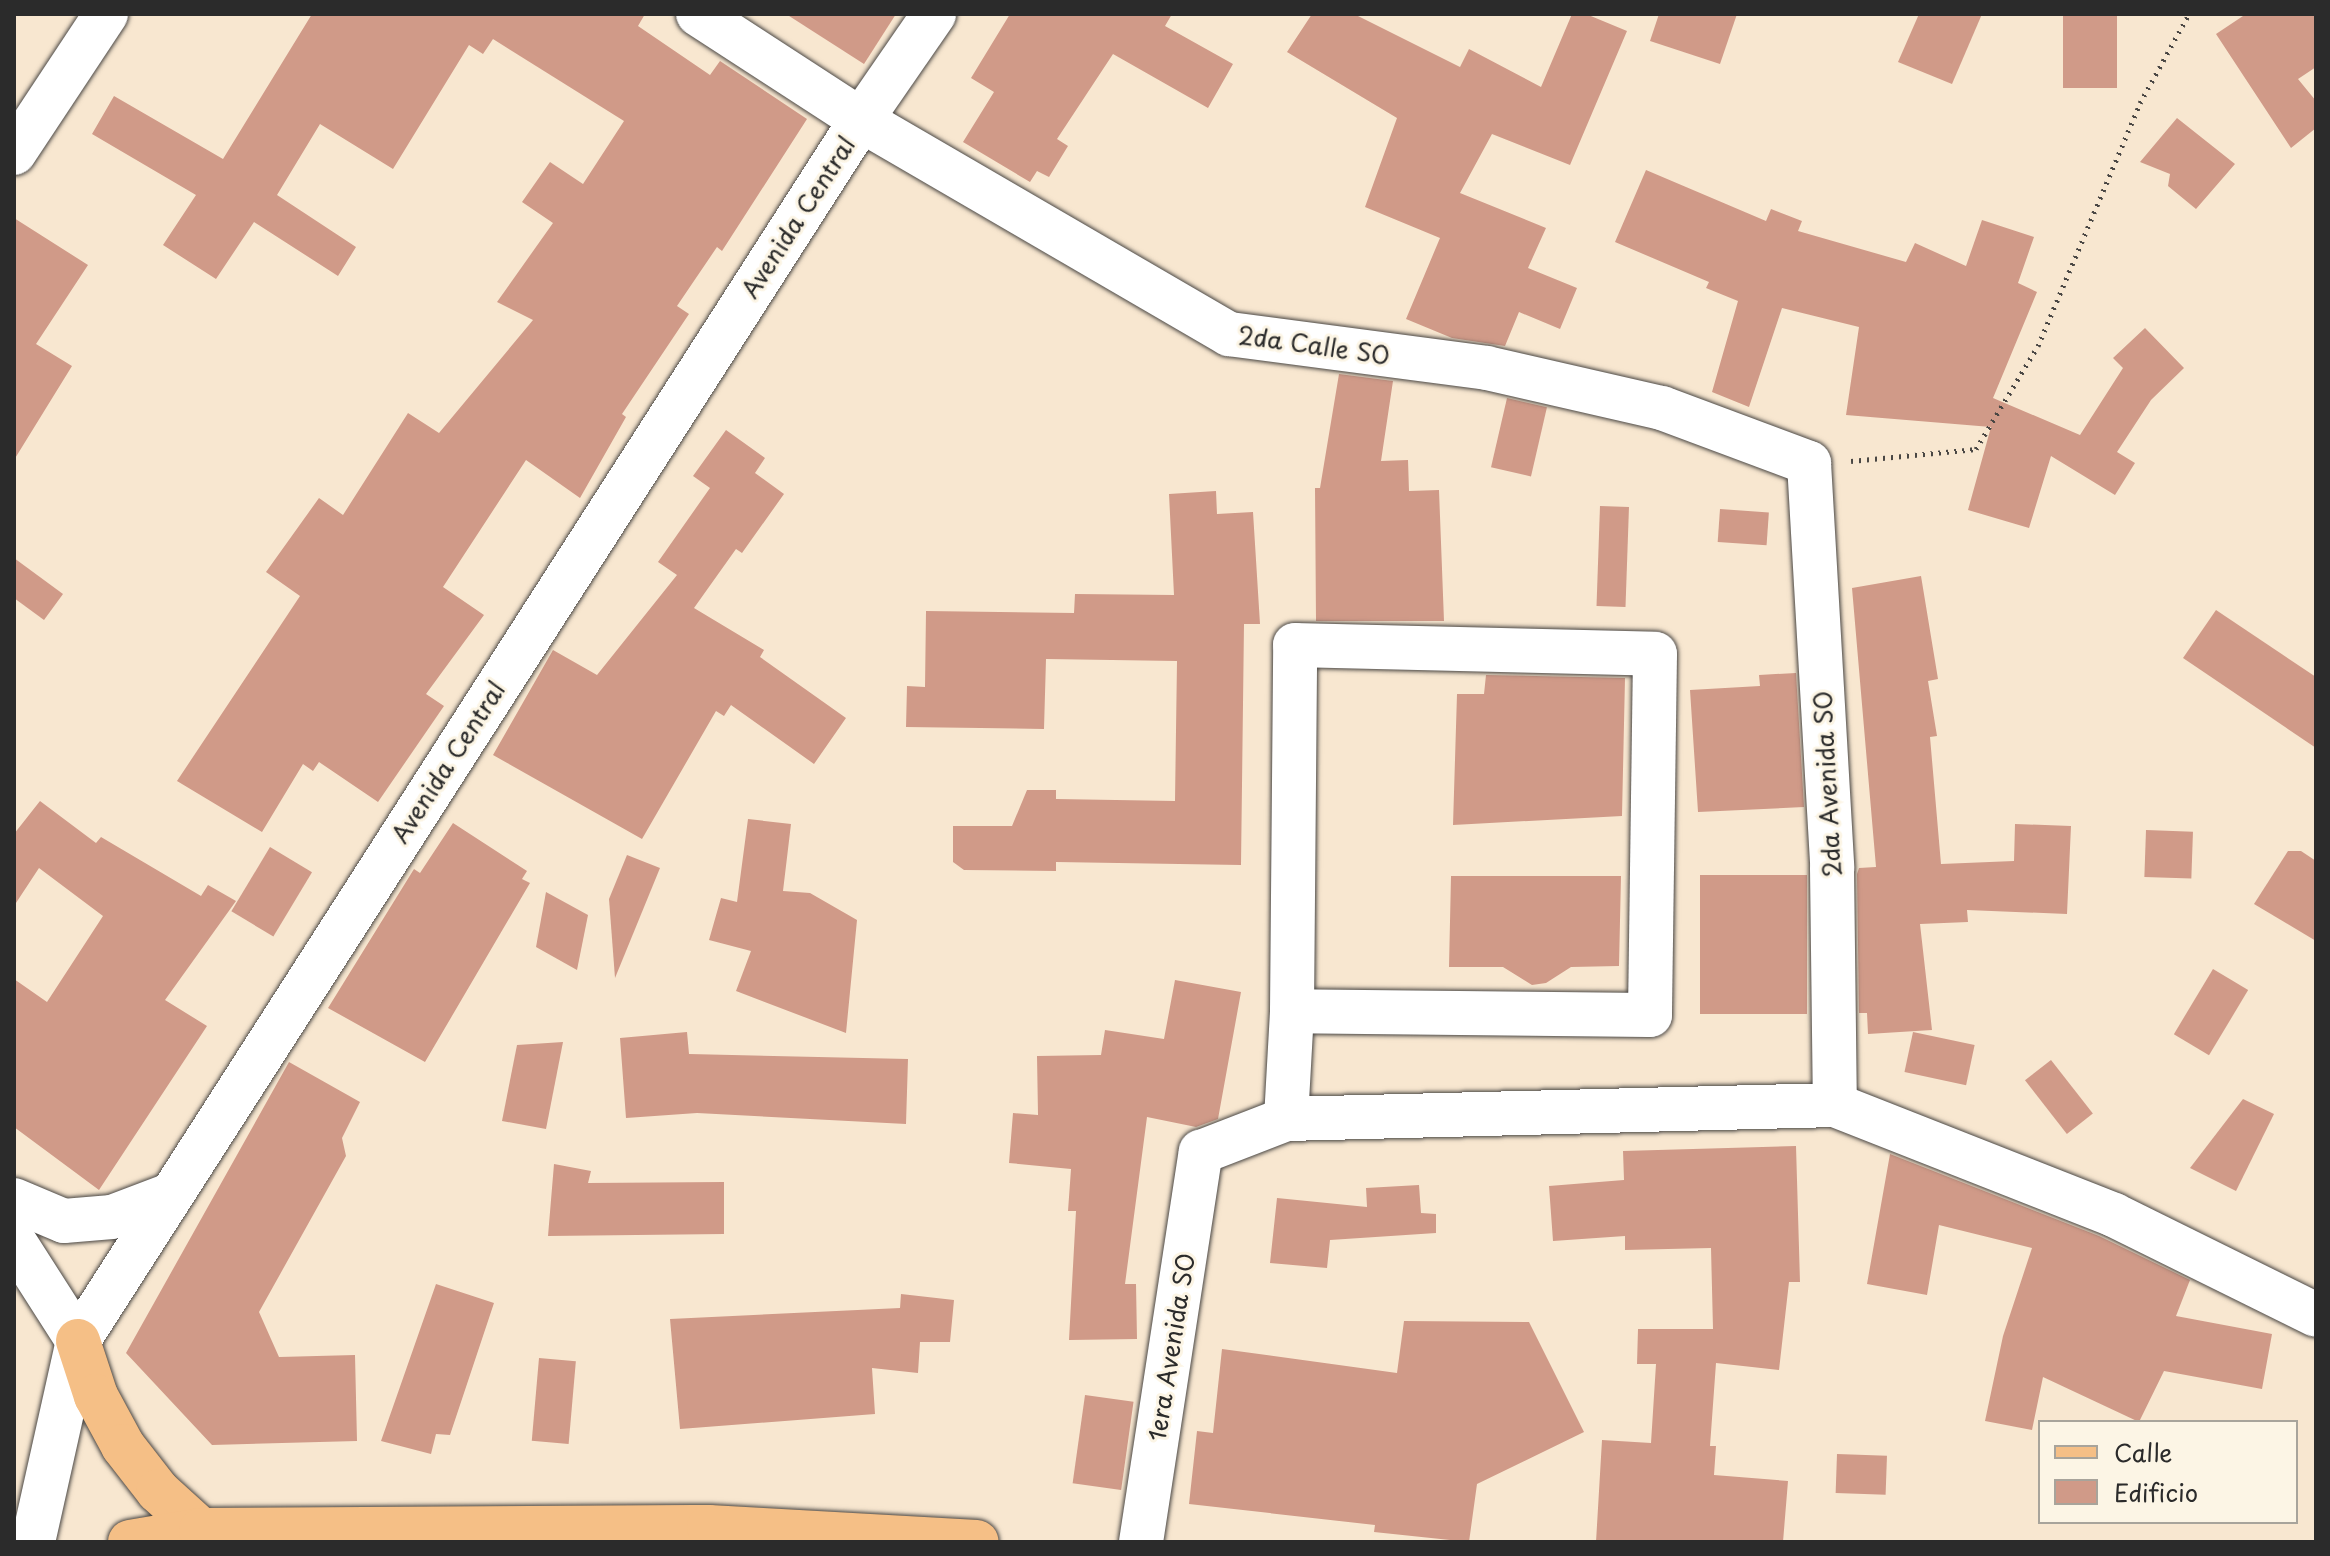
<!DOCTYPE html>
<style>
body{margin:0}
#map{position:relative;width:2330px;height:1556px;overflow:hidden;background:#f8e7d0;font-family:"Playpen Sans",sans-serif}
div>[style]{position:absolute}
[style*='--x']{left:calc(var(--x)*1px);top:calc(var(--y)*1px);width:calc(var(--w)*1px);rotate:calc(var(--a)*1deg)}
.building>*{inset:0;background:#d09a88;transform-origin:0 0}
.path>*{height:5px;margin-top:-2.5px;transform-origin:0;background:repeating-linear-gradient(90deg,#4a4744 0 2px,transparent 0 8px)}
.roads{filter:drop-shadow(0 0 2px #4a4744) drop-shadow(0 0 2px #4a4744)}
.minor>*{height:44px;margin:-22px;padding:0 22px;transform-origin:22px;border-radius:22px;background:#fff}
.major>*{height:44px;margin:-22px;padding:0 22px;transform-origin:22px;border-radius:22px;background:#f5bf86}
span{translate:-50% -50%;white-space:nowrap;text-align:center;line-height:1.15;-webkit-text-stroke:6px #fcf5e5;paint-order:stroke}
.street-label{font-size:24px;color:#2b2b2b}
.frame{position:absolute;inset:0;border:16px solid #2b2b2b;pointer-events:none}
.legend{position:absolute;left:2038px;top:1420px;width:260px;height:104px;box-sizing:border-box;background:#fcf5e5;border:2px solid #a8a49b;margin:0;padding:10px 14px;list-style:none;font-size:24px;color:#2b2b2b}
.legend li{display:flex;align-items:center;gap:16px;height:40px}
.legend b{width:40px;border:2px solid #a8a49b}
</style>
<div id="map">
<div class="building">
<i style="clip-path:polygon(312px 14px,645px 14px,638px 26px,710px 75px,720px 61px,807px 119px,722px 251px,717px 247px,677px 306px,689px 314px,622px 414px,626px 417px,580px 498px,526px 460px,443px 587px,484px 615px,426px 694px,444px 706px,378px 802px,319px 762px,313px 771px,303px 764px,262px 832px,177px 781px,300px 596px,266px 572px,319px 498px,343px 515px,408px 413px,439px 433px,533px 320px,497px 302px,553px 223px,522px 202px,550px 162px,583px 184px,624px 121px,493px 39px,483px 54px,469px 45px,393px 169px,320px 124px,277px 195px,356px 247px,338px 276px,254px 222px,216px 279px,163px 245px,196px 195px,92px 134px,114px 96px,223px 159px)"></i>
<i style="clip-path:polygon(786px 14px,896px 14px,864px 64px)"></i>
<i style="clip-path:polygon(1010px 14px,1172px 14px,1165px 26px,1233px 64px,1208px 108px,1113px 54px,1057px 139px,1068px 146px,1049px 177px,1037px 171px,1030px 182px,963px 142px,994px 92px,971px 78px)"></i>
<i style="clip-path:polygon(1312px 14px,1354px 14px,1460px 67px,1469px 49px,1541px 87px,1572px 14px,1586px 14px,1627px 31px,1570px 165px,1492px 134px,1460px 193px,1546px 228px,1528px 268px,1577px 288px,1560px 329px,1519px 312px,1505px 346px,1452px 338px,1406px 319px,1440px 238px,1365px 207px,1397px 118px,1287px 52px)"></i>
<i style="clip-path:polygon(1659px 14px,1737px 14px,1720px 64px,1650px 41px)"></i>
<i style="clip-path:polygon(1919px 14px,1982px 14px,1952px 84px,1898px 62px)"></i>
<i style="left:2063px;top:14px;width:54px;height:74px"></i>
<i style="clip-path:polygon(2246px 14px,2316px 14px,2316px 67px,2298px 79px,2316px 101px,2316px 128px,2291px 148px,2216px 34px)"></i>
<i style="clip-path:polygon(2177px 118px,2235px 164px,2196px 209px,2168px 186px,2170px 174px,2140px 162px)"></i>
<i style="clip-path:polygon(1646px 170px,1766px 221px,1771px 209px,1802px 221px,1798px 231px,1906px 262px,1915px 243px,1966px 266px,1982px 220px,2034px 237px,2018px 283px,2037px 292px,1993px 398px,2080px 435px,2123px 368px,2113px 358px,2145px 328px,2184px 368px,2151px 400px,2117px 452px,2135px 463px,2115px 495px,2051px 456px,2029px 528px,1968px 510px,1991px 427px,1846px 415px,1859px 327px,1782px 308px,1749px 407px,1712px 392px,1738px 301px,1706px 288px,1709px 282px,1615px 242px)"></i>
<i style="clip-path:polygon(14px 218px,88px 265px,36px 344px,72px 366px,14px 460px)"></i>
<i style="clip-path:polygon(1339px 374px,1393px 381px,1381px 461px,1408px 460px,1409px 491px,1439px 490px,1444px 621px,1316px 621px,1315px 488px,1320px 488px)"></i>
<i style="left:1507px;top:398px;width:41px;height:71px;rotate:13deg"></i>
<i style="clip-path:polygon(726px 430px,765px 458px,755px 473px,784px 494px,742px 553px,736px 549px,694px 608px,764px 650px,760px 657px,846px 718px,814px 764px,731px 705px,724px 716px,716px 711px,642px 839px,493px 755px,553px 650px,597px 675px,677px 575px,658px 562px,710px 488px,693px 476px)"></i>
<i style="clip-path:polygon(1216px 491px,1217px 514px,1253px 512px,1260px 624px,1244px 624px,1241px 865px,1056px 862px,1056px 871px,964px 870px,953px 862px,953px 826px,1012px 826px,1027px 790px,1056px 790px,1056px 799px,1175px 801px,1177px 661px,1046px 659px,1044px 729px,906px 727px,907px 686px,925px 687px,926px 611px,1074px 613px,1075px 594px,1174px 595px,1169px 494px)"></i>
<i style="left:1600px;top:506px;width:29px;height:100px;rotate:2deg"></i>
<i style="left:1720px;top:509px;width:49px;height:33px;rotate:4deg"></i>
<i style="clip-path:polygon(14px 558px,63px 594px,44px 620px,14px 598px)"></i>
<i style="clip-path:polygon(1921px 576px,1938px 679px,1928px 681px,1937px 736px,1930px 737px,1941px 864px,2014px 861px,2015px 824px,2071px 826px,2067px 914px,1967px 910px,1968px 922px,1920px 924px,1932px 1030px,1868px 1034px,1867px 1013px,1859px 1013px,1857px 874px,1859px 868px,1876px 867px,1852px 588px)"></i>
<i style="clip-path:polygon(2216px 610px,2316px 677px,2316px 748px,2183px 658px)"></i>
<i style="clip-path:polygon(1796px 673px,1804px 807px,1698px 812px,1690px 690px,1760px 686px,1759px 675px)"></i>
<i style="clip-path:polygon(1486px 675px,1625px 678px,1622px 816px,1453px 825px,1457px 694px,1484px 694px)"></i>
<i style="clip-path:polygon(40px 801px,96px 843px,101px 837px,201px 896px,208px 885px,236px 901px,165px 1000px,207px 1026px,99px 1190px,14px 1127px,14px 979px,47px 1002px,103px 916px,39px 868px,14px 906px,14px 834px)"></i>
<i style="clip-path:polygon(748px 819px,791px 824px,783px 891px,810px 893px,857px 920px,846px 1033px,736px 991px,751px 951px,709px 940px,721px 898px,737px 902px)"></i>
<i style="clip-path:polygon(453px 823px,527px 871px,522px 879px,530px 883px,425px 1062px,328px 1008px,414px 869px,420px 873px)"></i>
<i style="left:2146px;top:830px;width:47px;height:47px;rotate:2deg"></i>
<i style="left:270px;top:847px;width:49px;height:75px;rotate:31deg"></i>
<i style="clip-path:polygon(2288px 851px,2301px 851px,2316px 861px,2316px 941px,2254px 904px)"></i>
<i style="clip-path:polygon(627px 855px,660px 868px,615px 978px,609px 899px)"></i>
<i style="left:1700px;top:875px;width:107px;height:139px"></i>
<i style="clip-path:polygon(1451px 876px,1621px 876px,1619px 966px,1571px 967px,1546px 983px,1532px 985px,1503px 967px,1449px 967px)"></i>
<i style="clip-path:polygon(546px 892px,588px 915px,577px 970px,536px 947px)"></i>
<i style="left:2213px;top:969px;width:41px;height:76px;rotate:31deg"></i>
<i style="clip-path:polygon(1175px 980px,1241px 992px,1218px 1119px,1196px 1127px,1147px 1117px,1125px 1284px,1136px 1284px,1137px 1339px,1069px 1340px,1076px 1211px,1068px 1211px,1071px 1169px,1009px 1163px,1013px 1113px,1038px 1115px,1037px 1056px,1101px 1055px,1105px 1030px,1164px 1039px)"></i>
<i style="clip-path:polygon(687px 1032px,689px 1054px,908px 1059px,906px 1124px,697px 1113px,626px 1118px,620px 1038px)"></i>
<i style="left:1913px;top:1032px;width:63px;height:41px;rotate:12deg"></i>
<i style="clip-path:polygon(563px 1042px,546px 1129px,502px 1121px,517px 1045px)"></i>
<i style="left:2051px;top:1060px;width:68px;height:33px;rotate:52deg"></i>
<i style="clip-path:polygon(289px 1062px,360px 1102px,342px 1138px,346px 1156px,259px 1312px,279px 1357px,355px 1355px,357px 1441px,212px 1445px,126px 1353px)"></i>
<i style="clip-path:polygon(2243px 1099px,2274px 1114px,2236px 1191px,2190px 1168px)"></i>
<i style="clip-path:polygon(1796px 1146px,1800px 1282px,1789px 1282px,1779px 1370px,1716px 1363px,1710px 1446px,1716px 1446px,1714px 1475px,1788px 1481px,1783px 1542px,1596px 1542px,1602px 1440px,1651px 1443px,1656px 1364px,1637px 1364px,1638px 1329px,1713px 1329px,1711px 1248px,1625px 1250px,1625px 1236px,1553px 1241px,1549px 1186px,1624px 1180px,1623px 1151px)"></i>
<i style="clip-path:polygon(1890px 1154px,2099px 1236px,2190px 1280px,2176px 1316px,2272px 1334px,2262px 1389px,2164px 1371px,2139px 1422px,2043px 1377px,2032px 1430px,1985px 1421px,2003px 1336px,2032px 1248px,1939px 1225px,1927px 1295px,1867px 1284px)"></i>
<i style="clip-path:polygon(554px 1164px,591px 1171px,588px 1183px,724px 1182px,724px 1234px,548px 1236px)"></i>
<i style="clip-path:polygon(1419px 1185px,1421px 1213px,1436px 1214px,1436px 1233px,1330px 1240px,1327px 1268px,1270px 1263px,1277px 1198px,1367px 1207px,1366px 1188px)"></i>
<i style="clip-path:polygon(436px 1284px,494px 1303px,450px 1435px,436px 1434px,431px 1454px,381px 1441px)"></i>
<i style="clip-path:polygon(901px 1294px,954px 1300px,950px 1342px,920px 1342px,918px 1373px,872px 1368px,875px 1414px,680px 1429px,670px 1319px,900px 1308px)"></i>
<i style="clip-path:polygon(1404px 1321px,1529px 1322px,1584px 1432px,1477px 1484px,1469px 1542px,1374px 1532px,1375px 1525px,1189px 1504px,1197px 1431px,1213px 1433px,1222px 1349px,1397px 1373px)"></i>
<i style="left:539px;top:1358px;width:37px;height:83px;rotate:5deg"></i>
<i style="left:1085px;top:1395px;width:49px;height:89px;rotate:8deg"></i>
<i style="left:1837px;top:1454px;width:50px;height:39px;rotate:2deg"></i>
</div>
<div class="path">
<i style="--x:1851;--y:461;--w:126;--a:-5.5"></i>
<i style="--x:1976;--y:449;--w:120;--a:-59"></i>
<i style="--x:2038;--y:346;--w:264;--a:-67.2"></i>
<i style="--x:2140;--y:103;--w:102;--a:-61.2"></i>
</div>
<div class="roads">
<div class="minor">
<i style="--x:698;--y:14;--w:194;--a:33"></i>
<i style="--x:861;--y:120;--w:426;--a:30.2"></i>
<i style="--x:1229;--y:334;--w:260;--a:7.5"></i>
<i style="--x:1487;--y:368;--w:180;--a:12.9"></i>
<i style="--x:1662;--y:408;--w:157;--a:20.5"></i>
<i style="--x:1809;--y:463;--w:406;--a:86.7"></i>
<i style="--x:1832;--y:868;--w:237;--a:89.3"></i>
<i style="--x:14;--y:153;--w:167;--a:-56.5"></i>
<i style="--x:1295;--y:645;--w:360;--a:1.4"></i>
<i style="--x:1655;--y:654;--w:361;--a:90.8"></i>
<i style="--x:1650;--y:1015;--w:358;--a:-179.4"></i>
<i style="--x:1292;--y:1011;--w:366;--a:-89.5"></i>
<i style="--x:1286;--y:1119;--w:108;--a:-86.8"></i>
<i style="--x:14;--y:1200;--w:54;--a:22.8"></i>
<i style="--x:64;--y:1221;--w:48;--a:-4.8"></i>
<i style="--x:112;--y:1217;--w:62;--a:-20.8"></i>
<i style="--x:14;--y:1241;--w:119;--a:57.4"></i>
<i style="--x:33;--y:1542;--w:206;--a:-77.4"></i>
<i style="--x:78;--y:1341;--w:1450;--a:-57.33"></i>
<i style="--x:861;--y:120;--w:129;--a:-55.4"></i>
<i style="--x:1141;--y:1542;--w:395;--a:-81.3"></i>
<i style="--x:1201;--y:1152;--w:91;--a:-21.2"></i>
<i style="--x:1286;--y:1119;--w:549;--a:-1.46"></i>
<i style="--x:1835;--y:1105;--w:300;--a:21.5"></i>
<i style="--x:2114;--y:1215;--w:225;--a:26.3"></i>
</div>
<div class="major">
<i style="--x:78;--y:1341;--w:58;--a:71.9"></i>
<i style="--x:96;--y:1396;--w:57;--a:61.6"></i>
<i style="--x:123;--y:1446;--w:57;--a:52.1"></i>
<i style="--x:158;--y:1491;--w:58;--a:42.2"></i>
<i style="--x:130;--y:1542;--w:72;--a:-9.6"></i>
<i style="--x:201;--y:1530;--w:508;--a:-0.34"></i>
<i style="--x:709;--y:1527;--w:268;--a:3.2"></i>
</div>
</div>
<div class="street-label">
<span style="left:798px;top:217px;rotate:-57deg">Avenida Central</span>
<span style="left:1314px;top:345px;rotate:8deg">2da Calle SO</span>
<span style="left:448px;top:762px;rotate:-57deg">Avenida Central</span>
<span style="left:1827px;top:784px;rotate:-93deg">2da Avenida SO</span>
<span style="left:1171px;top:1347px;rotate:-81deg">1era Avenida SO</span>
</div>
<div class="frame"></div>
<ul class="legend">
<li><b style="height:10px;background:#f5bf86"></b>Calle</li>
<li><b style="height:22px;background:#d09a88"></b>Edificio</li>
</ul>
</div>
